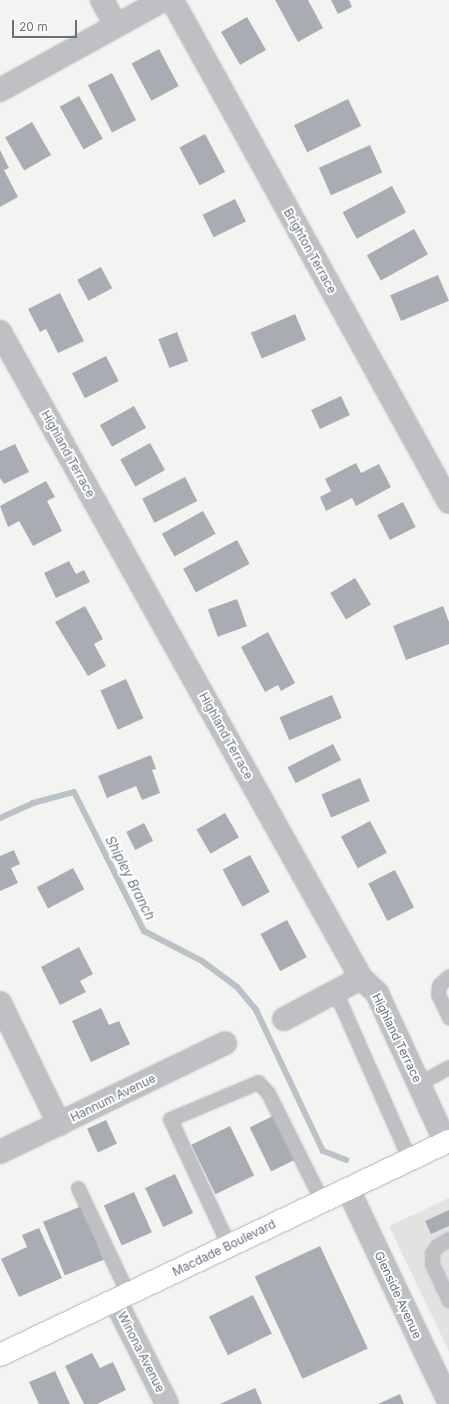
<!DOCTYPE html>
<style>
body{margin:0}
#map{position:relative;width:449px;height:1404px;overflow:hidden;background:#f3f4f1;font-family:Inter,sans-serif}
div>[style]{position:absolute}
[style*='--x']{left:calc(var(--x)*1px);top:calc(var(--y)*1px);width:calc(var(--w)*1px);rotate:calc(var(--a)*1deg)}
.built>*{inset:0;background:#e1e3e1}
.stream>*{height:6px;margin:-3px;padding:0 3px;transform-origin:3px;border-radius:3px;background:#bac1c7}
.building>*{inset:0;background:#a9adb3;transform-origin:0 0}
.roads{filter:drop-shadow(0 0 1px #b1b4b8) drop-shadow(0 0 1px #b1b4b8)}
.lane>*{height:13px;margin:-6.5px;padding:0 6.5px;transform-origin:6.5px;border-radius:6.5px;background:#bec0c4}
.street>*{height:22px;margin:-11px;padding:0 11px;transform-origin:11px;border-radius:11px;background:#bec0c4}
.primary>*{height:22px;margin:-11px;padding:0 11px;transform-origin:11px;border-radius:11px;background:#fff}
span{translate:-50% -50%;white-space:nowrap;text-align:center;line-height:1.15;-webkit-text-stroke:4px #fff;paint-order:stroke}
.street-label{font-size:12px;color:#67707e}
.water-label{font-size:13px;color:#687682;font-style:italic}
.scale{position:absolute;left:12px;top:20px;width:65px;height:18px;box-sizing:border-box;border:2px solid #67707e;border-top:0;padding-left:5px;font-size:12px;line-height:14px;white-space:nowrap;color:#67707e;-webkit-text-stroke:3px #fff;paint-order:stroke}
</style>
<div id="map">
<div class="built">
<i style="clip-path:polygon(449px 1198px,449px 1352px,389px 1226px)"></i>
</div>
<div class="stream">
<i style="--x:0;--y:818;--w:36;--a:-24"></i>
<i style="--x:33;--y:803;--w:42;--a:-15"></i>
<i style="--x:74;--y:792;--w:156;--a:63.3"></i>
<i style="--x:144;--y:931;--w:65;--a:27.3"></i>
<i style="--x:202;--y:961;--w:44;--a:36.6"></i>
<i style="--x:237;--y:987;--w:30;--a:50"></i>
<i style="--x:256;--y:1010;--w:156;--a:64.6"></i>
<i style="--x:323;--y:1151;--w:25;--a:21"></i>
</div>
<div class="building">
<i style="clip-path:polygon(275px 0,308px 0,323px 28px,298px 42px)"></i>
<i style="clip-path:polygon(331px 0,349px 0,352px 7px,338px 14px)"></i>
<i style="left:247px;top:17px;width:38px;height:30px;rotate:60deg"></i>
<i style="left:159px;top:49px;width:42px;height:31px;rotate:62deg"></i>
<i style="left:112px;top:73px;width:53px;height:27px;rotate:63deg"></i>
<i style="left:79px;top:96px;width:49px;height:22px;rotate:61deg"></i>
<i style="left:348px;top:99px;width:30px;height:60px;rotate:64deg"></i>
<i style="left:32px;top:122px;width:38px;height:31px;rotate:60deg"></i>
<i style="left:205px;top:134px;width:43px;height:29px;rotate:62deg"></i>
<i style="left:370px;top:145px;width:30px;height:56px;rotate:66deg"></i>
<i style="clip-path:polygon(0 150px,9px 168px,4px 170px,18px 197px,0 207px)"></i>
<i style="left:392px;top:186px;width:30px;height:56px;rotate:62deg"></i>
<i style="left:235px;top:199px;width:25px;height:36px;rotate:64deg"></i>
<i style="left:414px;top:229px;width:29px;height:54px;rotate:61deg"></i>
<i style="left:101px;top:267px;width:24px;height:27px;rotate:62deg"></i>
<i style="left:438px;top:275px;width:28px;height:52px;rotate:67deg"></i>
<i style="clip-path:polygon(60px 293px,84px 341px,58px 353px,46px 329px,40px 332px,28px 309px)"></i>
<i style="left:295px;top:314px;width:28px;height:48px;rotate:67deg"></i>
<i style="left:177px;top:332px;width:31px;height:20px;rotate:69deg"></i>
<i style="left:106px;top:356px;width:28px;height:38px;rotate:63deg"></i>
<i style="left:341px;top:396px;width:21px;height:33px;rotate:65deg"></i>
<i style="left:134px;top:406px;width:25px;height:39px;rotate:61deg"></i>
<i style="left:150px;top:443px;width:31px;height:34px;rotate:61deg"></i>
<i style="clip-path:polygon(15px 444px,29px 472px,4px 484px,0 478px,0 451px)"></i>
<i style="clip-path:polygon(356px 463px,361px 473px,379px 464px,391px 487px,356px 506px,352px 498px,326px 511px,320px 497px,331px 491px,325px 479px)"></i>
<i style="left:185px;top:477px;width:27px;height:48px;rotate:63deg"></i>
<i style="clip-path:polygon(46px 481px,55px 497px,47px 501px,62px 531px,33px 546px,19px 521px,8px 527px,0 506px)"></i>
<i style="left:403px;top:502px;width:28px;height:29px;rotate:63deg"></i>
<i style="left:203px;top:511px;width:26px;height:47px;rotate:61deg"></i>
<i style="left:237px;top:540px;width:27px;height:61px;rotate:62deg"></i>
<i style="clip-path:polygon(69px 561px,76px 574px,84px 570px,90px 582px,56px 598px,44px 573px)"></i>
<i style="left:355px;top:578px;width:31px;height:29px;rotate:59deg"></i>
<i style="left:237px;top:599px;width:29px;height:31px;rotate:70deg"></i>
<i style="clip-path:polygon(85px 606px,103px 639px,94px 644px,106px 666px,88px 676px,55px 622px)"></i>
<i style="clip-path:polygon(443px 606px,449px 622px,449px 644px,406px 660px,393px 626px)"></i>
<i style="clip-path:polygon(268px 632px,295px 683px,281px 691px,278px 685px,265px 692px,241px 647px)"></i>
<i style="left:126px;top:679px;width:43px;height:28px;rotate:66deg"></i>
<i style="left:332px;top:695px;width:25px;height:57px;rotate:67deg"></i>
<i style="left:333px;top:744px;width:18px;height:51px;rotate:63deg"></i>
<i style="clip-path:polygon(151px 755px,156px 769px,152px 770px,160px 793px,142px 800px,136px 786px,107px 798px,98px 776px)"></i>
<i style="left:360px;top:778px;width:25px;height:42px;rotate:67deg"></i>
<i style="left:225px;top:813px;width:28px;height:33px;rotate:60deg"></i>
<i style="left:370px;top:821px;width:36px;height:33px;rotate:62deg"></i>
<i style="left:144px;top:823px;width:20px;height:20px;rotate:63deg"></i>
<i style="clip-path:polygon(14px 850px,20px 864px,11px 868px,18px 883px,0 891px,0 856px)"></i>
<i style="left:250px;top:855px;width:42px;height:31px;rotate:62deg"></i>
<i style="left:73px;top:868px;width:24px;height:41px;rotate:62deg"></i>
<i style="left:395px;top:870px;width:42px;height:30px;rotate:63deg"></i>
<i style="left:287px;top:920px;width:42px;height:30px;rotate:62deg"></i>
<i style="clip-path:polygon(79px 947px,93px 974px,80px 981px,86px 992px,60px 1005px,41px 967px)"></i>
<i style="clip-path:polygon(101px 1008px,109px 1025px,119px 1021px,130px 1044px,91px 1062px,72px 1021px)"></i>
<i style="left:273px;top:1116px;width:49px;height:26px;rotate:64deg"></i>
<i style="left:106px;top:1120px;width:26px;height:21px;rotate:65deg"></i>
<i style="left:230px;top:1126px;width:55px;height:43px;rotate:64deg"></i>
<i style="left:175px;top:1174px;width:43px;height:33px;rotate:65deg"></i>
<i style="left:134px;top:1192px;width:44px;height:33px;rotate:66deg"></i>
<i style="left:82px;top:1206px;width:58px;height:42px;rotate:68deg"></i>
<i style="clip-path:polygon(449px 1210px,449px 1226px,431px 1234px,425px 1221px)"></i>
<i style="clip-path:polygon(39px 1228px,62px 1278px,19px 1297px,1px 1259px,27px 1247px,22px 1235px)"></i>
<i style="left:320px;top:1246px;width:113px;height:72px;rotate:65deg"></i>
<i style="left:253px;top:1295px;width:43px;height:49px;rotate:64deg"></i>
<i style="clip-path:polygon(92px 1353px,100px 1368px,113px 1362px,126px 1390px,97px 1404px,84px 1404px,65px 1366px)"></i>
<i style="clip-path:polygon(55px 1371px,70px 1404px,39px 1404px,29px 1382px)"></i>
<i style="clip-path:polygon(255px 1388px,262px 1404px,220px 1404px)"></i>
<i style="clip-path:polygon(400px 1394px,404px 1404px,378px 1404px)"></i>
</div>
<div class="roads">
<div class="lane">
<i style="--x:449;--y:976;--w:13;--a:138"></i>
<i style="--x:439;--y:985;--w:9;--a:96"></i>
<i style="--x:438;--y:994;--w:26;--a:65"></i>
<i style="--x:335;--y:991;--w:185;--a:66.1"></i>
<i style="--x:418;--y:1084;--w:35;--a:-29"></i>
<i style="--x:78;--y:1188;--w:117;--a:64.7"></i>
<i style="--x:449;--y:1239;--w:14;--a:150"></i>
<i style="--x:437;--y:1246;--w:9;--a:126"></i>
<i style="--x:432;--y:1253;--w:11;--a:90"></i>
<i style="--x:432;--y:1264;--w:40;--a:65"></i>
<i style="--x:229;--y:1246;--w:140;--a:-114.9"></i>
<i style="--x:170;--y:1119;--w:95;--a:-22.8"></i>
<i style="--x:258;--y:1082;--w:15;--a:48"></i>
<i style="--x:268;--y:1093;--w:121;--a:63.4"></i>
</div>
<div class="street">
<i style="--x:102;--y:0;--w:29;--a:61"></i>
<i style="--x:172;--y:0;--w:573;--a:61.11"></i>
<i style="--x:0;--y:90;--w:186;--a:-28.9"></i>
<i style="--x:0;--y:332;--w:740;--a:60.8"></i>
<i style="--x:361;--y:978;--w:22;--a:43"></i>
<i style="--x:377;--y:993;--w:165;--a:65.3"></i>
<i style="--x:0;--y:1003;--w:135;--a:64"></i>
<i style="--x:284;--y:1019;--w:87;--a:-28"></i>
<i style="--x:0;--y:1152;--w:250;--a:-25.8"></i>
<i style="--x:348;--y:1189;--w:236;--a:64.6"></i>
<i style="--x:115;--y:1300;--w:116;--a:63.4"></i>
</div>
<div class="primary">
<i style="--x:0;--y:1355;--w:497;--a:-25.5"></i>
</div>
</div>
<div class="street-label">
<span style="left:310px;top:251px;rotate:61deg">Brighton Terrace</span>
<span style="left:68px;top:454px;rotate:61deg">Highland Terrace</span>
<span style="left:226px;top:736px;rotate:61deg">Highland Terrace</span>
<span style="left:397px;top:1038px;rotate:64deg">Highland Terrace</span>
<span style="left:113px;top:1098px;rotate:-26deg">Hannum Avenue</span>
<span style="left:224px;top:1248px;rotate:-26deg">Macdade Boulevard</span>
<span style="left:398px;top:1295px;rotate:65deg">Glenside Avenue</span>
<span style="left:141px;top:1352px;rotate:63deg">Winona Avenue</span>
</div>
<div class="water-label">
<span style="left:130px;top:878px;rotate:63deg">Shipley Branch</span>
</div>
<div class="scale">20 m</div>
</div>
